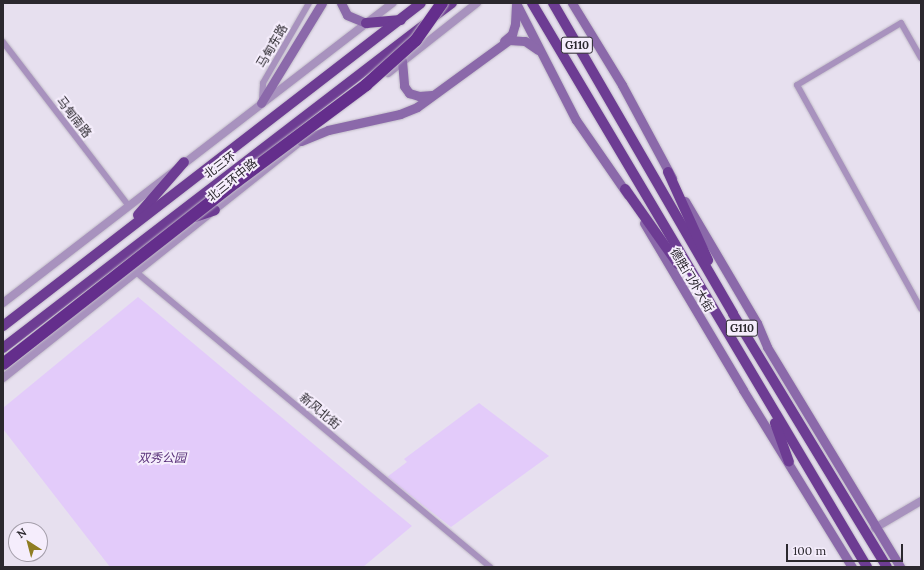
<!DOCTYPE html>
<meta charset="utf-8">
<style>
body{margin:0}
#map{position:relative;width:924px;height:570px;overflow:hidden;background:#e7e0ef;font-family:Lora,"Noto Sans SC",serif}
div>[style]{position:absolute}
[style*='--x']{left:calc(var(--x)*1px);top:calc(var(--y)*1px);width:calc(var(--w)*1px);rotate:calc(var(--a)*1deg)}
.green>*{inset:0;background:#e3cbfa}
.roads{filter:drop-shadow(0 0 1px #c1bbc8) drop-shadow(0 0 1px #c1bbc8)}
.minor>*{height:6px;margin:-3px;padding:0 3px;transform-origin:3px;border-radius:3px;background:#a892be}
.tertiary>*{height:8px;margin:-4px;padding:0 4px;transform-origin:4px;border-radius:4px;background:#a892be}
.secondary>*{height:9px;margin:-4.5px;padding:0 4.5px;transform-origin:4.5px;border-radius:4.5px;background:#8b69aa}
.trunk>*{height:10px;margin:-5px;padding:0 5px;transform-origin:5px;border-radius:5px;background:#6d3c93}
.bridges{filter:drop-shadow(0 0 1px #c1bbc8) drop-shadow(0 0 1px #c1bbc8)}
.motorway-bridge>*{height:12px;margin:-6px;padding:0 6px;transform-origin:6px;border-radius:6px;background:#642e8c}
span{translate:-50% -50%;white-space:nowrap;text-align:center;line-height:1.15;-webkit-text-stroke:4px #f5edfc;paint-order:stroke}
.shield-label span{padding:1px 3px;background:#f5edfc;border:1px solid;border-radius:3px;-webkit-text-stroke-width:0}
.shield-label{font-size:11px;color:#2b282e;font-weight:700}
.street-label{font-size:12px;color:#2b282e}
.park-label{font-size:12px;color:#583078;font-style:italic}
.frame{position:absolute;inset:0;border:4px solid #2b282e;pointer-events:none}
.north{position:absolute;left:8px;top:522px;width:40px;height:40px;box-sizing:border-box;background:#f5edfc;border:1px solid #a49eaa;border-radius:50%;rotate:324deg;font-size:11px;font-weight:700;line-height:16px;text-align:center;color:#2b282e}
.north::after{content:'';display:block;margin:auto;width:14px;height:18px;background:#8f7d23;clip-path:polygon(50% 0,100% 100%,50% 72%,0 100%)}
.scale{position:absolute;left:786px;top:544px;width:117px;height:18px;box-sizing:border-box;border:2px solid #2b282e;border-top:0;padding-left:5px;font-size:12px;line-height:14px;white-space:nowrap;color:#2b282e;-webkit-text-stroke:3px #f5edfc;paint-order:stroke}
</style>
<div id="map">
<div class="green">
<i style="clip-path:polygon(138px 297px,354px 478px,412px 526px,363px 567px,110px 567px,3px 429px,3px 408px)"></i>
<i style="clip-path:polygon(479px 403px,549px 456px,451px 527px,387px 477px,407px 462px,404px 459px)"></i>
</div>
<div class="roads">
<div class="minor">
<i style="--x:3;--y:42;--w:205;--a:52.5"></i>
<i style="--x:921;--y:58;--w:40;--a:-119.7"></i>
<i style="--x:901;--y:23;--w:121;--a:149.2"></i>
<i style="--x:797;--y:85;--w:256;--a:61"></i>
<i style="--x:262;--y:99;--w:16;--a:-86"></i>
<i style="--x:263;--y:83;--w:92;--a:-60.1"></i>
<i style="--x:136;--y:272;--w:461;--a:39.8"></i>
</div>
<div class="tertiary">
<i style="--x:388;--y:73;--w:113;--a:-38.2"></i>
<i style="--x:3;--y:303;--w:492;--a:-37.6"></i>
<i style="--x:3;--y:378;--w:382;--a:-38.5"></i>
<i style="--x:875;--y:528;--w:53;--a:-30.4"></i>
</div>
<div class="secondary">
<i style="--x:341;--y:3;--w:13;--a:63"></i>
<i style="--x:347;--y:15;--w:21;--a:23"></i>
<i style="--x:516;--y:3;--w:131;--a:62.9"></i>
<i style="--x:576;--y:120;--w:91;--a:55.3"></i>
<i style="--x:572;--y:3;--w:96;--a:58.6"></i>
<i style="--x:622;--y:85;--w:106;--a:61.7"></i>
<i style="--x:504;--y:41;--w:11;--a:-41"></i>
<i style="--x:512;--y:34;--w:10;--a:-73"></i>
<i style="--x:515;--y:24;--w:18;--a:-87"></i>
<i style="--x:402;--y:61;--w:25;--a:85"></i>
<i style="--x:404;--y:86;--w:9;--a:54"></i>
<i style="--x:409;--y:93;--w:10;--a:17"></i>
<i style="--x:419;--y:96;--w:13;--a:-4"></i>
<i style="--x:261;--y:103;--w:117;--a:-58.6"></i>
<i style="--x:301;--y:141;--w:29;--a:-22"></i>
<i style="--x:328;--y:130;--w:74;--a:-12.5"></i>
<i style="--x:400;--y:114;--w:18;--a:-22"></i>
<i style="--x:417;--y:107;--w:114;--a:-36.1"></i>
<i style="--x:509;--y:40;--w:16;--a:4"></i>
<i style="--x:525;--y:41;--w:16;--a:35"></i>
<i style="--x:685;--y:201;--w:142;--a:59.5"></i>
<i style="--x:757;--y:323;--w:26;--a:67"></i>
<i style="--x:767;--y:347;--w:257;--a:58.8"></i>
<i style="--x:644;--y:223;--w:194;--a:59.3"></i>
<i style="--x:743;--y:390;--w:208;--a:58.4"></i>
</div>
<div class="trunk">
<i style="--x:532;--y:3;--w:656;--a:59.29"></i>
<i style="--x:553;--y:3;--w:359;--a:59.9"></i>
<i style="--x:733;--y:314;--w:296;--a:58.7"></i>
<i style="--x:436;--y:15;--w:20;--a:-37"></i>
<i style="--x:366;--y:23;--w:35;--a:-5"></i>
<i style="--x:668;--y:172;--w:97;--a:65.6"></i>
<i style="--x:625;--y:189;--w:92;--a:54.8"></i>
<i style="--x:138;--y:215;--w:70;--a:-49"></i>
<i style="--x:195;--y:217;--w:21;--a:-19"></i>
<i style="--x:3;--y:326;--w:528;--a:-37.69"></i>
<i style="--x:3;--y:348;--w:531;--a:-37.5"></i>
<i style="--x:775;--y:423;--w:41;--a:70.3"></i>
</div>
</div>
<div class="bridges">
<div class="motorway-bridge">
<i style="--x:3;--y:364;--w:296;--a:-38"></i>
<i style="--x:236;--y:182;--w:162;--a:-36.7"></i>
<i style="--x:366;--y:85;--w:67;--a:-42"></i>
<i style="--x:416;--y:40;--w:45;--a:-54.9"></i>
</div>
</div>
<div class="shield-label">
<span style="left:577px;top:45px">G110</span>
<span style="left:742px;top:328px">G110</span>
</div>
<div class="street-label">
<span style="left:272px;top:46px;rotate:-60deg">马甸东路</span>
<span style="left:74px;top:117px;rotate:52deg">马甸南路</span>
<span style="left:220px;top:165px;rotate:-37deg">北三环</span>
<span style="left:232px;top:180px;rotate:-39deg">北三环中路</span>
<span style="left:692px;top:280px;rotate:59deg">德胜门外大街</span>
<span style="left:320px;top:411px;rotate:40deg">新风北街</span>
</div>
<div class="park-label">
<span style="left:162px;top:458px">双秀公园</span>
</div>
<div class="frame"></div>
<div class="north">N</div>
<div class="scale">100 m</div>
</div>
